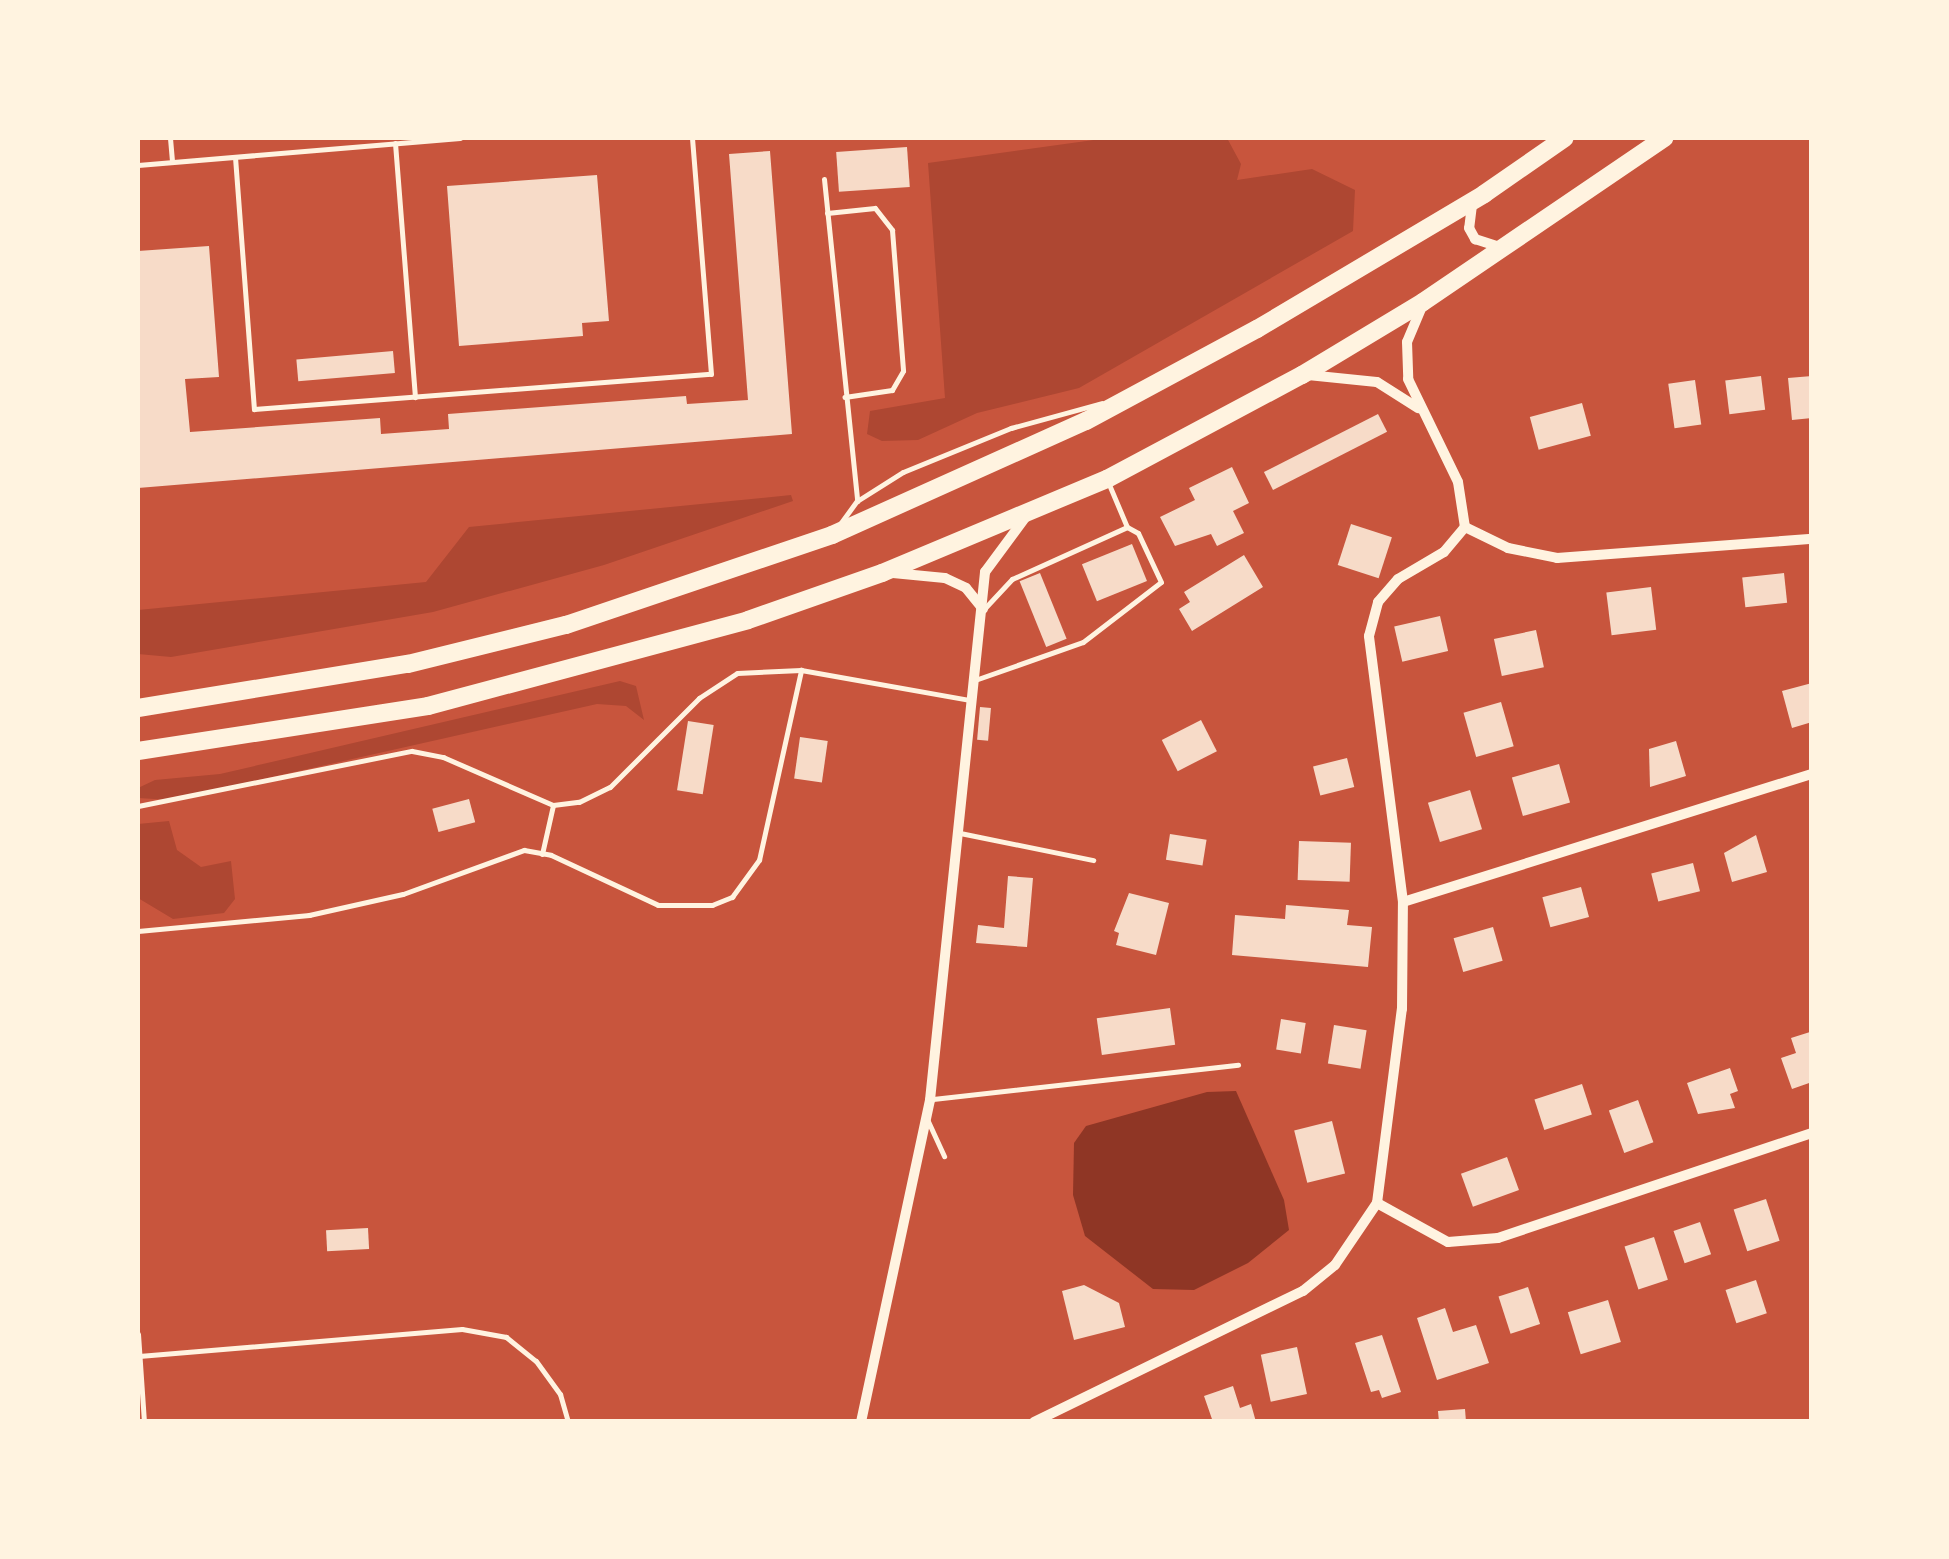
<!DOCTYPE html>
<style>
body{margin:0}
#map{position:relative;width:1949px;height:1559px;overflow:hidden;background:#c8553d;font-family:"Open Sans",sans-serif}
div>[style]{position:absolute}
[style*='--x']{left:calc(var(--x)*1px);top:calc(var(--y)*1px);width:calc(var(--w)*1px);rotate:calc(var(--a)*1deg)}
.green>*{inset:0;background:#ae4732}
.water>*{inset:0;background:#8f3625}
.building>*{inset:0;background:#f7dbc8;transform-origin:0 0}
.service>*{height:5px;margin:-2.5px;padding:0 2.5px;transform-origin:2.5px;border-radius:2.5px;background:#fff3e0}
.minor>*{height:10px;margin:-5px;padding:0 5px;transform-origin:5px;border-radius:5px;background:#fff3e0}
.primary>*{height:18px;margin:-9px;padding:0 9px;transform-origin:9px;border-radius:9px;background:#fff3e0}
span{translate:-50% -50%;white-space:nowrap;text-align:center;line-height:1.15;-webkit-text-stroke:10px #fff3e0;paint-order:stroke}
.frame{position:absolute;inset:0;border:140px solid #fff3e0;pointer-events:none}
</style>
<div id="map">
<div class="green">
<i style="clip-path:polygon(1108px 138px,1227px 138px,1241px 164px,1237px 180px,1312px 169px,1355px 190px,1353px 231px,1079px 388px,977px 413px,918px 440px,882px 441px,867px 434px,870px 411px,945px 398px,928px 163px)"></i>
<i style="clip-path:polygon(791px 495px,793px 501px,604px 565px,433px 612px,171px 657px,138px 654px,138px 610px,426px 582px,469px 527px)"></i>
<i style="clip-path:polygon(620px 681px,636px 686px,644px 720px,626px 706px,597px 704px,170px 800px,138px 798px,138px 788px,155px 780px,220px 774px)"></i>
<i style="clip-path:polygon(169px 821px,177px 850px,201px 867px,231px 861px,235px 899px,224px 913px,173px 919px,138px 898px,138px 824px)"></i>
</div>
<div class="water">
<i style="clip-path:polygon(1236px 1091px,1284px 1200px,1289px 1230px,1248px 1263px,1194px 1290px,1153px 1289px,1085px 1236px,1073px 1195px,1074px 1143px,1086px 1126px,1207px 1092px)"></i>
</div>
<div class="building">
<i style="left:907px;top:147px;width:40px;height:71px;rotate:86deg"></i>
<i style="clip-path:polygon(770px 151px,792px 434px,138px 488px,138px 251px,209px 246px,219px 377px,185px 379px,190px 432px,380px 418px,381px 434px,449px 429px,448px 414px,686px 396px,687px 404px,748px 400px,729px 154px)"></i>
<i style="clip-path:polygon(597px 175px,609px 321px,582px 323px,583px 336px,459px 346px,447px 186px)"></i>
<i style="left:393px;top:351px;width:22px;height:97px;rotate:85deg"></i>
<i style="left:1761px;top:376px;width:34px;height:36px;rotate:83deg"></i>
<i style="clip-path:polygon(1812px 376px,1812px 418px,1792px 420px,1788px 378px)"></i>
<i style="left:1695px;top:380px;width:45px;height:27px;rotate:82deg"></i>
<i style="left:1582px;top:403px;width:34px;height:54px;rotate:75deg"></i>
<i style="left:1378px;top:414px;width:20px;height:128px;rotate:63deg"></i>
<i style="clip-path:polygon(1232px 467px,1249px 503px,1233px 511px,1244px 533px,1217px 546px,1211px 534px,1175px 546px,1160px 517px,1195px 500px,1189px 488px)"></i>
<i style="left:1351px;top:524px;width:43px;height:43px;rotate:18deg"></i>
<i style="left:1132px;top:544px;width:40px;height:54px;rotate:68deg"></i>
<i style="clip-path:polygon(1244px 555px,1263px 587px,1192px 631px,1179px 609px,1190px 602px,1184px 592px)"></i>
<i style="left:1040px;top:573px;width:71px;height:22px;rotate:68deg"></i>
<i style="left:1784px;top:573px;width:30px;height:42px;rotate:84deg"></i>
<i style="left:1651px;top:587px;width:43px;height:45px;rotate:83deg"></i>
<i style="left:1440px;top:616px;width:36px;height:47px;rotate:77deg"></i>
<i style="left:1536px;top:630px;width:38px;height:43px;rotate:78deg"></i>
<i style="clip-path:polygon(1812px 683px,1812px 722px,1792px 728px,1782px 691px)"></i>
<i style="left:1501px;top:702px;width:46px;height:39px;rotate:74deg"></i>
<i style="left:980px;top:707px;width:11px;height:33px;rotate:5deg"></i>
<i style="left:1201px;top:720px;width:35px;height:44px;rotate:63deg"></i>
<i style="left:688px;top:721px;width:26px;height:70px;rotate:9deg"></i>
<i style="left:800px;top:737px;width:28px;height:42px;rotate:8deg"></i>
<i style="clip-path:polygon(1676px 741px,1686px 776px,1650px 787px,1649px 749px)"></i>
<i style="left:1347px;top:758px;width:30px;height:35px;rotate:76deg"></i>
<i style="left:1559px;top:764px;width:40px;height:49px;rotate:74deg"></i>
<i style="left:1470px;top:790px;width:41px;height:44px;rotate:73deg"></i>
<i style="left:469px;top:799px;width:24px;height:38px;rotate:75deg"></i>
<i style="left:1170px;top:834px;width:37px;height:26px;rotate:9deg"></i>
<i style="clip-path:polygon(1756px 835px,1767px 872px,1732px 882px,1724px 853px)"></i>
<i style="left:1299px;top:841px;width:52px;height:39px;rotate:2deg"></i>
<i style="left:1693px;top:863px;width:29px;height:43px;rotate:76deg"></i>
<i style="clip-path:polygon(1008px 876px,1033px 878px,1027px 947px,976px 943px,978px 925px,1004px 928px)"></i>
<i style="left:1581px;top:887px;width:31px;height:40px;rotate:75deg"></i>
<i style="clip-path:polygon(1129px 893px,1169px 903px,1156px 955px,1116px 945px,1119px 933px,1114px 931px)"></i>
<i style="clip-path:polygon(1286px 905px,1349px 910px,1347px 925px,1372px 927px,1368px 967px,1232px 955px,1235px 915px,1285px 919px)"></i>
<i style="left:1493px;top:927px;width:35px;height:41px;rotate:74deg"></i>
<i style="left:1170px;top:1008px;width:37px;height:74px;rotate:82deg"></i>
<i style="left:1281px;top:1019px;width:25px;height:31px;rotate:9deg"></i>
<i style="left:1334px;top:1025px;width:33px;height:39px;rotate:9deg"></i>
<i style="clip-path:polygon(1810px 1032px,1812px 1082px,1792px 1089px,1781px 1058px,1796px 1053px,1791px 1038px)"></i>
<i style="clip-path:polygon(1730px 1068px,1738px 1091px,1730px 1094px,1735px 1108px,1698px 1114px,1687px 1083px)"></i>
<i style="left:1582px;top:1084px;width:32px;height:50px;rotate:72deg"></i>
<i style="left:1638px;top:1100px;width:45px;height:31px;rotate:70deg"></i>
<i style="left:1332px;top:1121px;width:54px;height:39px;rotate:76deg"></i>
<i style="left:1507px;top:1157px;width:35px;height:49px;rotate:70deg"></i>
<i style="left:1766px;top:1199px;width:44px;height:34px;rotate:72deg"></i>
<i style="left:1700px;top:1222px;width:34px;height:28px;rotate:71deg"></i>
<i style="left:368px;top:1228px;width:21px;height:42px;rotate:87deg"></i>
<i style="left:1654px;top:1237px;width:45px;height:31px;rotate:72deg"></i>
<i style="left:1756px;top:1280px;width:35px;height:32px;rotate:72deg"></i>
<i style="clip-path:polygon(1084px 1285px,1119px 1303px,1125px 1327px,1074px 1340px,1062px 1291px)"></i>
<i style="left:1528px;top:1287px;width:39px;height:31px;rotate:72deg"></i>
<i style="left:1608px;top:1300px;width:44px;height:42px;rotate:73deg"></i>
<i style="clip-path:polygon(1445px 1308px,1453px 1332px,1476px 1325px,1489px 1363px,1437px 1380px,1417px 1318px)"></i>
<i style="clip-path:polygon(1382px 1335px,1401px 1392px,1382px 1398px,1379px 1390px,1371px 1392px,1355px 1343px)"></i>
<i style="left:1297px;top:1347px;width:48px;height:37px;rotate:78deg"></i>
<i style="clip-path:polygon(1233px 1386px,1240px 1408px,1251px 1404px,1256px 1422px,1213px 1422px,1204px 1396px)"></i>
<i style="clip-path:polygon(1465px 1409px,1466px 1422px,1439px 1422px,1438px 1411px)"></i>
</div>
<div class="service">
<i style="--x:170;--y:138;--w:24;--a:85"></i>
<i style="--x:395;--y:143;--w:255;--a:85.5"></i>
<i style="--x:235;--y:157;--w:253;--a:85.7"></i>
<i style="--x:254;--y:409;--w:458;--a:-4.4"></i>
<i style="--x:711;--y:374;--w:237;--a:-94.6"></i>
<i style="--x:138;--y:165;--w:323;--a:-4.8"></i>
<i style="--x:824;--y:179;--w:324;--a:84.1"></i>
<i style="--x:827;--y:213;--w:48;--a:-5.9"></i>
<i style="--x:875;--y:208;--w:28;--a:52"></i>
<i style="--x:892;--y:230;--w:141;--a:85.5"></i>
<i style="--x:903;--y:371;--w:22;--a:120"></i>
<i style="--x:892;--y:390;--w:48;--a:171.5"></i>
<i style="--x:840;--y:524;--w:29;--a:-54"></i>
<i style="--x:857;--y:501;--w:54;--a:-32.2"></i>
<i style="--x:903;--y:472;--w:117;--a:-22.2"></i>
<i style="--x:1011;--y:428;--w:94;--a:-15.4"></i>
<i style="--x:984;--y:609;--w:41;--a:-47"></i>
<i style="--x:1012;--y:579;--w:126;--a:-24.3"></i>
<i style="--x:1127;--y:527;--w:49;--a:-112.9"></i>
<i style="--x:975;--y:680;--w:114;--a:-19.4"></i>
<i style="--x:1083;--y:642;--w:98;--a:-37.6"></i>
<i style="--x:1161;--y:582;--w:54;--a:-115.1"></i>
<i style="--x:1138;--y:533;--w:13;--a:-151"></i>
<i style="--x:138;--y:806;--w:279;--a:-11.4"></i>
<i style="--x:412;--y:751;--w:32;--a:11"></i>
<i style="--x:443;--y:757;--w:120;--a:23.6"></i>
<i style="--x:553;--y:805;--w:26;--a:-7"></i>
<i style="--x:579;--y:802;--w:34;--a:-26"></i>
<i style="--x:610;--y:787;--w:126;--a:-45"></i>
<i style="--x:699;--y:698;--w:45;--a:-33.3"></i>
<i style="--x:737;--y:673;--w:64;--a:-2.7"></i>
<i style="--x:960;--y:833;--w:136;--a:11.5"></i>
<i style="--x:542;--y:854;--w:50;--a:-77.3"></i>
<i style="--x:138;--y:931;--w:172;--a:-5.3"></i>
<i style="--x:309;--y:915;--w:96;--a:-12.6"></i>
<i style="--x:403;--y:894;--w:129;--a:-20"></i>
<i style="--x:524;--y:850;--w:27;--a:10"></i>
<i style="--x:551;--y:855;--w:118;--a:25"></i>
<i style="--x:658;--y:905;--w:54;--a:0"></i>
<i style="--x:712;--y:905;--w:22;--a:-22"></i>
<i style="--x:732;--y:897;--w:46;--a:-53.9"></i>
<i style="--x:759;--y:860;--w:195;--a:-77.5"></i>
<i style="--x:801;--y:670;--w:172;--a:10.1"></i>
<i style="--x:933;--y:1099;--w:307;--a:-6.4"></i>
<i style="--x:927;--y:1119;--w:41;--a:65.3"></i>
<i style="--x:138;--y:1334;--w:88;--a:86.1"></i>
<i style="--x:139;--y:1356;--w:324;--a:-4.8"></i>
<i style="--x:462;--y:1329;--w:45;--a:10.3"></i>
<i style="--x:506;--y:1337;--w:38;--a:39"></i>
<i style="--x:536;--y:1361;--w:41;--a:54"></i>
<i style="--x:560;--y:1394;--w:29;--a:74"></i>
</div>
<div class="minor">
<i style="--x:1472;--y:205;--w:23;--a:97"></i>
<i style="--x:1469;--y:228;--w:13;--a:61"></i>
<i style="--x:1475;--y:239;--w:26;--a:18"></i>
<i style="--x:1423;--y:304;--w:41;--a:112.8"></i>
<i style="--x:1407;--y:342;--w:37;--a:88"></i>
<i style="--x:1408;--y:379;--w:114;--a:64.1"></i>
<i style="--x:1458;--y:482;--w:46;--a:81.2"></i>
<i style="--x:1308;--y:375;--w:69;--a:5.8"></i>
<i style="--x:1377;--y:382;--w:49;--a:32.4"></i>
<i style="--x:1465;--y:527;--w:48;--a:26"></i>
<i style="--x:1508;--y:548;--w:50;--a:11.5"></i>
<i style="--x:1557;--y:558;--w:256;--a:-4.3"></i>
<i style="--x:893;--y:573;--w:52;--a:5.5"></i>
<i style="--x:945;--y:578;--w:23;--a:25"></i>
<i style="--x:966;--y:588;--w:27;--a:51"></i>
<i style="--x:1403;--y:902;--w:429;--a:-17.4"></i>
<i style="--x:1377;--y:1203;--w:81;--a:28.8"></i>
<i style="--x:1448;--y:1242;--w:50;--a:-4.6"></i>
<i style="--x:1498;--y:1238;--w:331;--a:-18.5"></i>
<i style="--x:861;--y:1422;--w:329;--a:-77.9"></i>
<i style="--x:930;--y:1100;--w:531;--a:-84.05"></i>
<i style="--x:985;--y:572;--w:67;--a:-53.5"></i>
<i style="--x:1034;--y:1422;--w:299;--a:-26"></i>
<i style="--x:1303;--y:1291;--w:41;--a:-39.1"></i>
<i style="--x:1335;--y:1265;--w:75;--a:-55.9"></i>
<i style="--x:1377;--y:1203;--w:196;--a:-82.7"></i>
<i style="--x:1402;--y:1009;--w:107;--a:-89.5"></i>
<i style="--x:1403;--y:902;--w:268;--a:-97.3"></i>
<i style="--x:1369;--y:636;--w:35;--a:-75"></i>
<i style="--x:1378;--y:602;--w:30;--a:-49"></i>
<i style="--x:1398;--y:579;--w:53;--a:-30.4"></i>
<i style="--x:1444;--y:552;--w:33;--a:-50"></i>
</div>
<div class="primary">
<i style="--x:138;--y:708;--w:274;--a:-9.3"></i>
<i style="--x:408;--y:664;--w:163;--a:-13.9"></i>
<i style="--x:566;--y:625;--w:281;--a:-18.7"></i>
<i style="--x:832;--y:535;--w:278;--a:-24.2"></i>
<i style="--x:1086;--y:421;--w:194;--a:-28.3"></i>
<i style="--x:1257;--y:329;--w:264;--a:-30.7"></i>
<i style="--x:1484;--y:194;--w:98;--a:-34.7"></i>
<i style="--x:138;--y:751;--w:293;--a:-8.8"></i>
<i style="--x:428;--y:706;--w:331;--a:-15"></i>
<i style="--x:748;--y:620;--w:142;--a:-19.3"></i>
<i style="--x:882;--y:573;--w:244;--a:-22.7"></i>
<i style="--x:1107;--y:479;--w:221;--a:-28.1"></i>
<i style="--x:1302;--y:375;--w:141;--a:-31.1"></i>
<i style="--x:1423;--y:302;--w:292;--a:-34.2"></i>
</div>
<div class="frame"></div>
</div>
